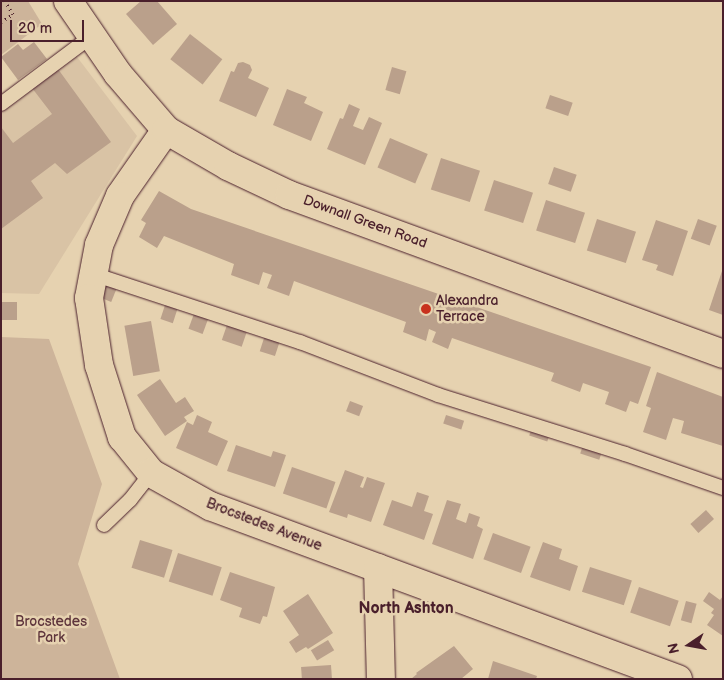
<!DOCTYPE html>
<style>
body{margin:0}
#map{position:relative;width:724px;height:680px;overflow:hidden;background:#e6d2b0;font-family:"Balsamiq Sans",sans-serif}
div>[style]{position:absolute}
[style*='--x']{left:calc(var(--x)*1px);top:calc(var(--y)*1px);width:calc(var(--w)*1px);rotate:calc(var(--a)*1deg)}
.built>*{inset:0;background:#d9c3a5}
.green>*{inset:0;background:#cdb49a}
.building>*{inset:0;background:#baa08b;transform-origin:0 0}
.path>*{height:3px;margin-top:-1.5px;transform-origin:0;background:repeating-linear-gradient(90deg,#4a1f2b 0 1px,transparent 0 5px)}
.roads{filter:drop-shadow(0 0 1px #4a1f2b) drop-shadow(0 0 1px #4a1f2b)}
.lane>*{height:14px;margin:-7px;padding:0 7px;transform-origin:7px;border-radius:7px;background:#e6d2b0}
.street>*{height:28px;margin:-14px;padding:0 14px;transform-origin:14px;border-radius:14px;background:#e6d2b0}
.secondary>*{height:28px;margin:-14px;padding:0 14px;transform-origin:14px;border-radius:14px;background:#e6d2b0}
.dots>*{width:14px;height:14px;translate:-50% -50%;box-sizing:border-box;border:2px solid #e6d2b0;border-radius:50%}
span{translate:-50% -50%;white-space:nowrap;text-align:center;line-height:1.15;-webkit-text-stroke:5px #e6d2b0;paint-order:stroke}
.street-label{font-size:14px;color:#4a1f2b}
.poi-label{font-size:14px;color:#4a1f2b}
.left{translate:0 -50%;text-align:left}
.park-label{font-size:14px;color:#5e353c}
.quarter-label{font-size:16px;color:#4a1f2b;font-weight:700}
.frame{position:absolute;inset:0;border:2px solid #4a1f2b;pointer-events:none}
.north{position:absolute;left:664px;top:620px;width:50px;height:50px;-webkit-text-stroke:4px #e6d2b0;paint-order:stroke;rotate:258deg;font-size:14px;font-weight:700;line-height:20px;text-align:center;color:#4a1f2b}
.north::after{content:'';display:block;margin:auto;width:18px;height:22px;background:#4a1f2b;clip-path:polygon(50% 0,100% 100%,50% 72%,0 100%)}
.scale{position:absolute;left:10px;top:20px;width:74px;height:22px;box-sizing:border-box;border:2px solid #4a1f2b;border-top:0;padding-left:6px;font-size:15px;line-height:18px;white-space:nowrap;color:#4a1f2b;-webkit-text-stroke:4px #e6d2b0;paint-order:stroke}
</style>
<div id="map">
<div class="built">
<i style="clip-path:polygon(68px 45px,137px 136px,39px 294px,1px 293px,1px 95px)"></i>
</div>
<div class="green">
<i style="clip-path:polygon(1px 1px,28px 1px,42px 24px,1px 55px)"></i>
<i style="clip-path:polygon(1px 337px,49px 339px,102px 484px,78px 564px,120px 679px,1px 679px)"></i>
</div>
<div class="building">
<i style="clip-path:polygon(141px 1px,157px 1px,177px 24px,153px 45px,126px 14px)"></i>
<i style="left:190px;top:34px;width:41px;height:32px;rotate:38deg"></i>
<i style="clip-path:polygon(34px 42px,47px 59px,18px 80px,1px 57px,18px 44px,23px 50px)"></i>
<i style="clip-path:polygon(243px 62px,250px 65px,252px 70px,248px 78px,269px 88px,256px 117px,219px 101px,231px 71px,234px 72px,238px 63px)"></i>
<i style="left:392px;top:67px;width:15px;height:24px;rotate:16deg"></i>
<i style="clip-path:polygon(58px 69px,111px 142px,67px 174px,55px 163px,31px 181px,43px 198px,1px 229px,1px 127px,13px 143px,52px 114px,32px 88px)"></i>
<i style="clip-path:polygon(287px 89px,307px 97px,304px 103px,323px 112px,311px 141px,273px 125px)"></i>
<i style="left:550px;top:95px;width:24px;height:14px;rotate:19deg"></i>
<i style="clip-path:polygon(349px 104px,360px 109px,353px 126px,363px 130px,369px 117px,382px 123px,365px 165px,327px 149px,340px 118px,343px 119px)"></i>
<i style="left:390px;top:138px;width:41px;height:32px;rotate:23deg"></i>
<i style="left:441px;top:158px;width:41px;height:33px;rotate:18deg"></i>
<i style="left:554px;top:167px;width:24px;height:18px;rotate:19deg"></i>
<i style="left:494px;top:180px;width:41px;height:32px;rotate:18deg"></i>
<i style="clip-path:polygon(159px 191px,191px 209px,651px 367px,638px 404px,630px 401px,626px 412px,605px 404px,609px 392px,583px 383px,580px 392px,551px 381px,554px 373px,452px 338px,448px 349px,432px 342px,436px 332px,429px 329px,426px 341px,403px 332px,406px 322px,294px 281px,289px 296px,267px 288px,272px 275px,263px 272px,259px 285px,231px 275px,234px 264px,164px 236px,157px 248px,139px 237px,146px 223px,141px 220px)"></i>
<i style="left:546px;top:200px;width:41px;height:32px;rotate:18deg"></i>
<i style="left:597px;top:219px;width:41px;height:33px;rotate:18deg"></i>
<i style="left:698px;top:219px;width:20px;height:21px;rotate:20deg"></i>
<i style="clip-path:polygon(656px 220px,688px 231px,673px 276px,656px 270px,658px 265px,642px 260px)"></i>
<i style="clip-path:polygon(722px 271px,723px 271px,723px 315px,709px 310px)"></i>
<i style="left:107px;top:283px;width:11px;height:16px;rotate:22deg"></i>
<i style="left:1px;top:302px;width:16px;height:18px"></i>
<i style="left:166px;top:302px;width:13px;height:18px;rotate:18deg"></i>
<i style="left:195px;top:311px;width:15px;height:19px;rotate:20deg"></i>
<i style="left:151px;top:321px;width:51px;height:27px;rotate:80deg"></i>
<i style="left:228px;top:322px;width:21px;height:19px;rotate:19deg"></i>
<i style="left:265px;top:335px;width:16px;height:17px;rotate:18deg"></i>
<i style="clip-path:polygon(657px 372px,723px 397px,723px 446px,681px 433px,684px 421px,673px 418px,666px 440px,643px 432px,651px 408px,646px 406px)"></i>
<i style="clip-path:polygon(160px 379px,176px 403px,185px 397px,194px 411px,184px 417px,187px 421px,165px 436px,137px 395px)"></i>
<i style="left:350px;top:401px;width:14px;height:11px;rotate:21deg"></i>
<i style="clip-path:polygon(197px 415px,212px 422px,208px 432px,228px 441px,217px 466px,176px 448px,187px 422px,193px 425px)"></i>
<i style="left:446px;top:415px;width:19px;height:9px;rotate:18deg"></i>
<i style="left:532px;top:427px;width:19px;height:9px;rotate:18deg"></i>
<i style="clip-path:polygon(236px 445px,271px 457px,273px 451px,286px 455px,275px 487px,227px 471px)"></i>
<i style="left:583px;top:445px;width:20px;height:9px;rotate:18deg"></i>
<i style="left:292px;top:467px;width:46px;height:28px;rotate:19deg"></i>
<i style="clip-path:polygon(345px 470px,364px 477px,360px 487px,363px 488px,367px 477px,385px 483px,371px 522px,348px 514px,347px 518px,329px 512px)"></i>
<i style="clip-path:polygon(417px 492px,429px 496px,424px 511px,433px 514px,424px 540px,383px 525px,392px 500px,412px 507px)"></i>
<i style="clip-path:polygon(447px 500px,461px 504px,456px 519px,466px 523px,469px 513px,480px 517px,477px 526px,483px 529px,473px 559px,432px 544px)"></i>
<i style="left:706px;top:510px;width:12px;height:21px;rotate:48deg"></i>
<i style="left:493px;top:533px;width:40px;height:28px;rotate:20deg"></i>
<i style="left:140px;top:540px;width:34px;height:29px;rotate:17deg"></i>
<i style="clip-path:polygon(543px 542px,562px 549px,559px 559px,578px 566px,570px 591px,530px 577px)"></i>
<i style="left:178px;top:553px;width:46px;height:30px;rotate:18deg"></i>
<i style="left:590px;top:567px;width:44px;height:26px;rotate:18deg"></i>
<i style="clip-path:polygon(230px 572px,275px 587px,267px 617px,263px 616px,260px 624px,239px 617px,242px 608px,220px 600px)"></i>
<i style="left:639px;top:587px;width:42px;height:27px;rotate:19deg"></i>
<i style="clip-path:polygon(709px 592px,720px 600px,723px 596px,723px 636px,707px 625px,714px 615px,711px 613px,714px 609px,703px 601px)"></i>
<i style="clip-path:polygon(308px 594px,333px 633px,308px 649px,306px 647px,296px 653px,289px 642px,299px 635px,283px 611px)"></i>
<i style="left:686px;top:601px;width:11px;height:20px;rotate:15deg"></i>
<i style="left:328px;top:640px;width:12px;height:20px;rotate:59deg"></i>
<i style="clip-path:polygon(454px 646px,473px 669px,461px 679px,411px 679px,417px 674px,416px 673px)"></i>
<i style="clip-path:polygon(493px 661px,537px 676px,536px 679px,488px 679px)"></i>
<i style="left:331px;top:665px;width:14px;height:30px;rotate:86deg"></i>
</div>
<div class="path">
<i style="--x:1;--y:22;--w:14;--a:-34"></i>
<i style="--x:13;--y:14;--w:15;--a:-122"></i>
</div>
<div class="roads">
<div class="lane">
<i style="--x:1;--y:104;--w:114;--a:-36.8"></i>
<i style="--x:93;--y:274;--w:218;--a:18.2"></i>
<i style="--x:300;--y:342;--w:148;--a:21"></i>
<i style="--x:438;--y:395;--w:196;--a:17.5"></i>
<i style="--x:625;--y:454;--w:104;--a:19.1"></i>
<i style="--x:104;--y:525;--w:36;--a:-44"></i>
<i style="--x:130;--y:500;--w:34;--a:-52"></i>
</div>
<div class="street">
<i style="--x:166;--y:130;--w:80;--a:124.9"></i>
<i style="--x:120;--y:196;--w:53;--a:113.2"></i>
<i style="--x:99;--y:245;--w:54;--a:100.7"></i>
<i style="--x:89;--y:298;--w:68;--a:81.5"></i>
<i style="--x:99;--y:365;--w:76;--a:72.3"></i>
<i style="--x:122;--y:437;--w:46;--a:51.1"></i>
<i style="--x:151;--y:473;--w:68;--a:29.2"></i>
<i style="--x:210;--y:506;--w:499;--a:20.3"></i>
<i style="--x:378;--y:568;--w:111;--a:88.5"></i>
</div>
<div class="secondary">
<i style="--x:68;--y:1;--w:88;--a:55.6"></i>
<i style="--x:118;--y:74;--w:74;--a:49.4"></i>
<i style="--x:166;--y:130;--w:72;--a:30.1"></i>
<i style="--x:228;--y:166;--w:68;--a:25.4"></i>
<i style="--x:289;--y:195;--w:462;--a:20.1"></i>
</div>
</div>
<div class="dots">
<i style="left:426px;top:309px;background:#c8321e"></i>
</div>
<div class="street-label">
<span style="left:365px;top:222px;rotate:20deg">Downall Green Road</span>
<span style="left:264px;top:525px;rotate:21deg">Brocstedes Avenue</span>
</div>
<div class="poi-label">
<span class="left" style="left:436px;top:309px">Alexandra<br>Terrace</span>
</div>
<div class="park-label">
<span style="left:51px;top:630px">Brocstedes<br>Park</span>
</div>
<div class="quarter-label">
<span style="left:406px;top:609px">North Ashton</span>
</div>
<div class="frame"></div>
<div class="north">N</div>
<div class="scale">20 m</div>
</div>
